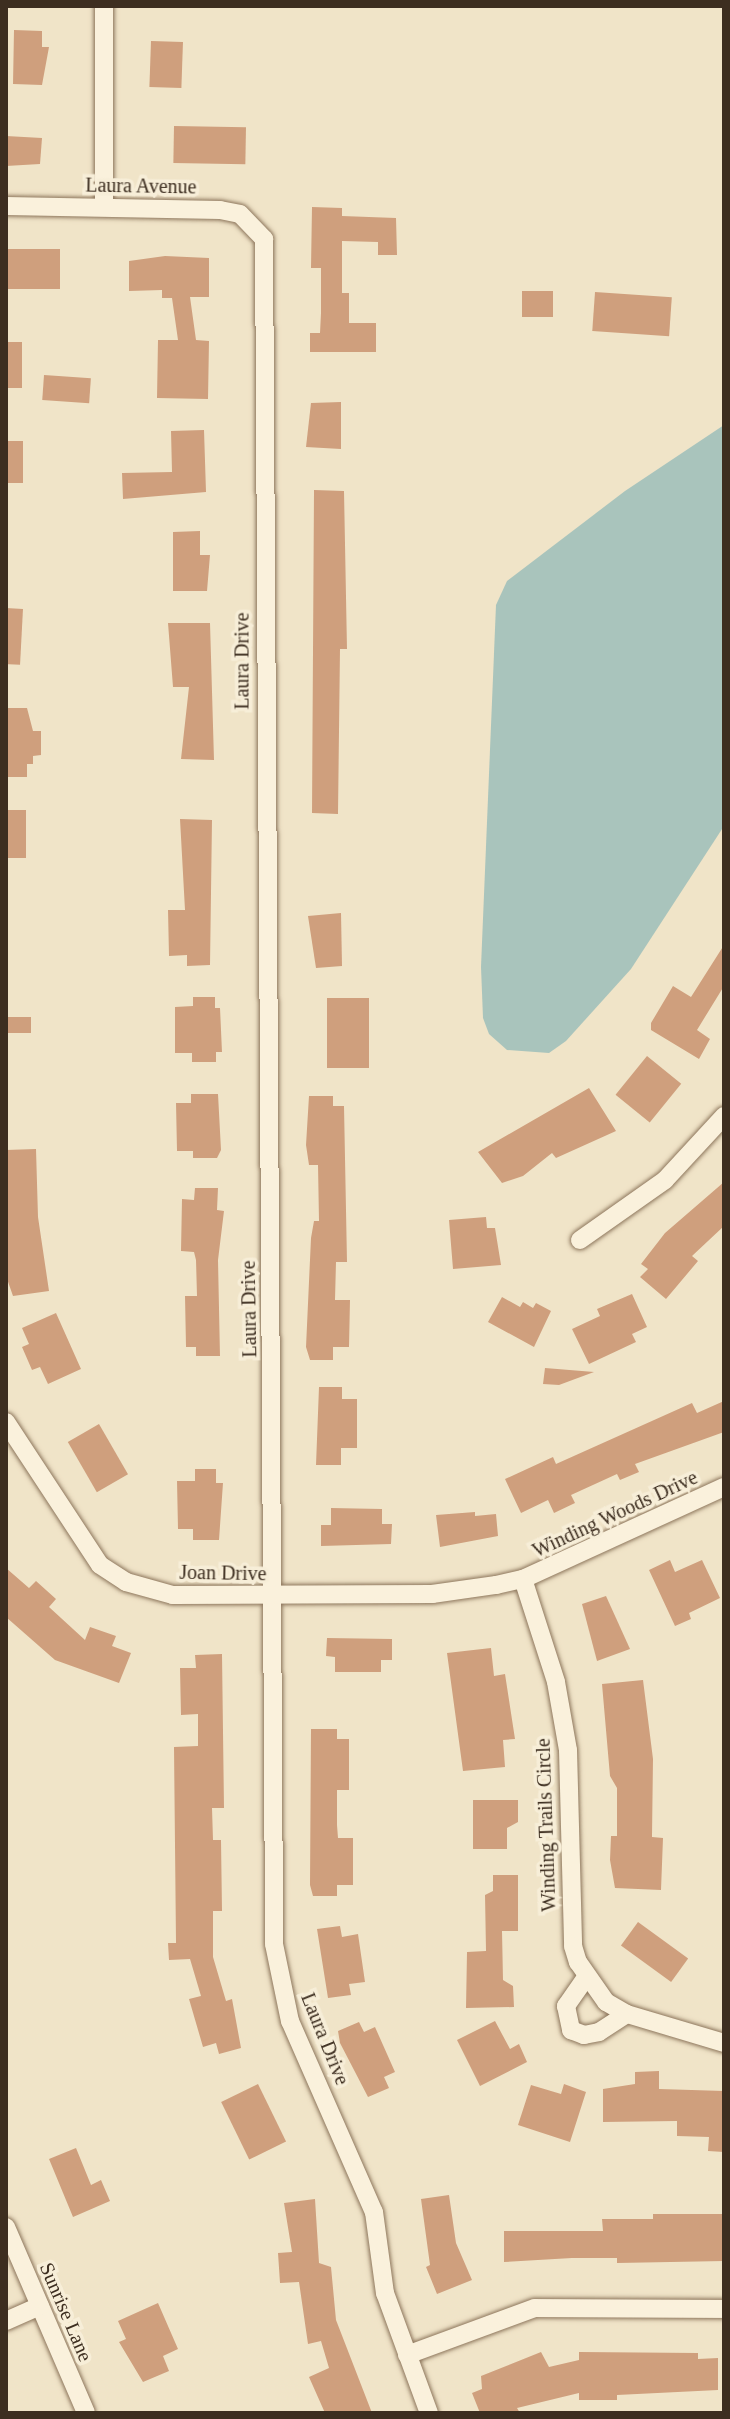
<!DOCTYPE html>
<style>
body{margin:0}
#map{position:relative;width:730px;height:2419px;overflow:hidden;background:#f0e4c8;font-family:"Times New Roman",serif}
div>[style]{position:absolute}
[style*='--x']{left:calc(var(--x)*1px);top:calc(var(--y)*1px);width:calc(var(--w)*1px);rotate:calc(var(--a)*1deg)}
.water>*{inset:0;background:#a9c4bc}
.building>*{inset:0;background:#cf9f7d;transform-origin:0 0}
.roads{filter:drop-shadow(0 0 2px #8d765c) drop-shadow(0 0 2px #8d765c)}
.street>*{height:18px;margin:-9px;padding:0 9px;transform-origin:9px;border-radius:9px;background:#faf1dc}
span{translate:-50% -50%;white-space:nowrap;text-align:center;line-height:1.15;-webkit-text-stroke:7px #f7eed8;paint-order:stroke}
.street-label{font-size:20px;color:#3d2e20}
.frame{position:absolute;inset:0;border:8px solid #3d2e20;pointer-events:none}
</style>
<div id="map">
<div class="water">
<i style="clip-path:polygon(724px 425px,724px 826px,631px 969px,566px 1041px,549px 1053px,507px 1050px,489px 1034px,483px 1018px,481px 967px,496px 605px,507px 581px,625px 491px)"></i>
</div>
<div class="building">
<i style="clip-path:polygon(14px 30px,42px 31px,42px 47px,49px 47px,42px 85px,13px 84px)"></i>
<i style="left:151px;top:41px;width:32px;height:46px;rotate:2deg"></i>
<i style="left:174px;top:126px;width:72px;height:37px;rotate:1deg"></i>
<i style="clip-path:polygon(6px 136px,42px 138px,40px 164px,6px 166px)"></i>
<i style="clip-path:polygon(312px 207px,342px 208px,342px 216px,396px 218px,397px 255px,378px 255px,378px 242px,342px 241px,342px 293px,349px 293px,349px 323px,376px 323px,376px 352px,310px 352px,310px 333px,320px 333px,321px 313px,321px 268px,311px 268px)"></i>
<i style="left:6px;top:249px;width:54px;height:40px"></i>
<i style="clip-path:polygon(165px 256px,209px 258px,209px 297px,190px 297px,196px 340px,209px 341px,208px 399px,157px 398px,158px 340px,178px 340px,172px 298px,162px 298px,162px 290px,129px 291px,129px 261px)"></i>
<i style="left:522px;top:291px;width:31px;height:26px"></i>
<i style="left:595px;top:292px;width:77px;height:39px;rotate:4deg"></i>
<i style="left:6px;top:342px;width:16px;height:46px"></i>
<i style="left:44px;top:375px;width:47px;height:25px;rotate:4deg"></i>
<i style="clip-path:polygon(341px 402px,341px 449px,306px 447px,311px 403px)"></i>
<i style="clip-path:polygon(204px 430px,206px 492px,123px 499px,122px 473px,172px 472px,171px 431px)"></i>
<i style="left:6px;top:441px;width:17px;height:42px"></i>
<i style="clip-path:polygon(314px 490px,344px 491px,347px 649px,340px 649px,338px 814px,312px 813px)"></i>
<i style="clip-path:polygon(200px 531px,200px 555px,210px 555px,207px 591px,173px 591px,173px 532px)"></i>
<i style="left:6px;top:608px;width:17px;height:56px;rotate:3deg"></i>
<i style="clip-path:polygon(168px 623px,210px 623px,214px 760px,181px 759px,189px 687px,173px 687px)"></i>
<i style="clip-path:polygon(6px 708px,27px 708px,33px 731px,41px 731px,41px 755px,33px 756px,33px 764px,27px 764px,27px 777px,6px 777px)"></i>
<i style="left:6px;top:810px;width:20px;height:48px"></i>
<i style="clip-path:polygon(180px 819px,212px 820px,210px 965px,187px 966px,187px 955px,169px 956px,168px 910px,185px 910px)"></i>
<i style="clip-path:polygon(341px 913px,342px 966px,316px 968px,308px 916px)"></i>
<i style="clip-path:polygon(724px 945px,724px 986px,697px 1030px,710px 1039px,699px 1059px,651px 1030px,651px 1023px,673px 986px,691px 997px)"></i>
<i style="clip-path:polygon(193px 997px,215px 997px,215px 1008px,220px 1008px,222px 1052px,216px 1052px,216px 1062px,192px 1062px,192px 1053px,175px 1053px,175px 1007px,193px 1006px)"></i>
<i style="left:327px;top:998px;width:42px;height:70px"></i>
<i style="left:6px;top:1017px;width:25px;height:16px"></i>
<i style="left:647px;top:1056px;width:44px;height:50px;rotate:39deg"></i>
<i style="clip-path:polygon(589px 1088px,616px 1131px,556px 1158px,552px 1153px,523px 1176px,502px 1183px,478px 1152px)"></i>
<i style="clip-path:polygon(191px 1094px,218px 1094px,221px 1150px,217px 1158px,193px 1158px,193px 1151px,177px 1151px,176px 1103px,191px 1103px)"></i>
<i style="clip-path:polygon(309px 1096px,333px 1096px,333px 1106px,344px 1106px,347px 1262px,336px 1262px,335px 1300px,350px 1300px,349px 1347px,333px 1347px,333px 1360px,310px 1360px,306px 1347px,311px 1238px,314px 1221px,319px 1221px,318px 1165px,309px 1165px,306px 1145px)"></i>
<i style="clip-path:polygon(36px 1149px,38px 1217px,49px 1291px,13px 1296px,6px 1276px,6px 1150px)"></i>
<i style="clip-path:polygon(724px 1182px,724px 1226px,692px 1256px,698px 1261px,666px 1299px,640px 1277px,648px 1269px,641px 1264px,665px 1233px)"></i>
<i style="clip-path:polygon(195px 1188px,218px 1188px,217px 1210px,224px 1211px,218px 1260px,220px 1356px,196px 1356px,196px 1347px,186px 1347px,185px 1296px,197px 1296px,196px 1260px,194px 1252px,181px 1251px,182px 1199px,194px 1200px)"></i>
<i style="clip-path:polygon(486px 1217px,487px 1228px,495px 1228px,501px 1265px,453px 1269px,449px 1220px)"></i>
<i style="clip-path:polygon(632px 1294px,647px 1327px,632px 1334px,636px 1342px,589px 1364px,572px 1329px,600px 1316px,597px 1309px)"></i>
<i style="clip-path:polygon(502px 1297px,520px 1307px,523px 1302px,533px 1308px,536px 1303px,551px 1311px,534px 1347px,488px 1322px)"></i>
<i style="clip-path:polygon(56px 1313px,81px 1369px,48px 1384px,40px 1367px,32px 1370px,22px 1347px,29px 1344px,22px 1328px)"></i>
<i style="clip-path:polygon(545px 1368px,594px 1372px,559px 1385px,543px 1384px)"></i>
<i style="clip-path:polygon(319px 1387px,342px 1387px,342px 1399px,357px 1399px,357px 1448px,341px 1448px,341px 1465px,316px 1465px)"></i>
<i style="clip-path:polygon(724px 1401px,724px 1432px,635px 1464px,639px 1472px,620px 1480px,617px 1474px,571px 1495px,575px 1503px,554px 1513px,548px 1500px,521px 1513px,505px 1479px,553px 1457px,556px 1464px,692px 1403px,697px 1413px)"></i>
<i style="left:99px;top:1424px;width:58px;height:36px;rotate:60deg"></i>
<i style="clip-path:polygon(195px 1469px,216px 1469px,216px 1483px,223px 1483px,219px 1540px,193px 1540px,193px 1529px,178px 1529px,177px 1481px,195px 1481px)"></i>
<i style="clip-path:polygon(331px 1508px,382px 1509px,382px 1524px,392px 1524px,391px 1544px,321px 1546px,321px 1525px,331px 1525px)"></i>
<i style="clip-path:polygon(475px 1512px,475px 1516px,496px 1514px,498px 1536px,440px 1547px,436px 1515px)"></i>
<i style="clip-path:polygon(670px 1560px,675px 1572px,702px 1560px,720px 1598px,689px 1613px,691px 1619px,675px 1626px,649px 1570px)"></i>
<i style="clip-path:polygon(6px 1568px,29px 1588px,36px 1581px,56px 1599px,49px 1607px,85px 1640px,90px 1627px,116px 1636px,112px 1646px,131px 1653px,119px 1683px,55px 1660px,6px 1617px)"></i>
<i style="clip-path:polygon(606px 1596px,630px 1649px,597px 1661px,582px 1604px)"></i>
<i style="clip-path:polygon(327px 1638px,392px 1639px,392px 1660px,381px 1660px,381px 1672px,335px 1672px,335px 1657px,326px 1656px)"></i>
<i style="clip-path:polygon(491px 1648px,494px 1676px,505px 1674px,515px 1739px,503px 1740px,505px 1767px,463px 1771px,447px 1653px)"></i>
<i style="clip-path:polygon(222px 1654px,224px 1808px,212px 1808px,213px 1840px,221px 1840px,222px 1911px,213px 1911px,213px 1957px,226px 2001px,232px 1999px,241px 2048px,219px 2054px,216px 2043px,203px 2047px,189px 1999px,201px 1996px,190px 1959px,169px 1960px,168px 1943px,176px 1943px,174px 1747px,198px 1746px,198px 1714px,181px 1715px,180px 1668px,196px 1668px,195px 1655px)"></i>
<i style="clip-path:polygon(643px 1680px,653px 1759px,652px 1837px,663px 1838px,661px 1890px,615px 1888px,610px 1860px,611px 1836px,617px 1836px,617px 1788px,610px 1776px,602px 1684px)"></i>
<i style="clip-path:polygon(311px 1729px,337px 1729px,337px 1739px,349px 1739px,349px 1790px,337px 1790px,337px 1825px,338px 1838px,353px 1838px,353px 1885px,337px 1885px,337px 1896px,313px 1896px,310px 1885px)"></i>
<i style="clip-path:polygon(473px 1800px,518px 1800px,518px 1822px,507px 1828px,507px 1849px,473px 1849px)"></i>
<i style="clip-path:polygon(493px 1875px,518px 1875px,518px 1931px,502px 1931px,503px 1980px,513px 1986px,514px 2007px,466px 2008px,467px 1952px,486px 1951px,485px 1895px,493px 1891px)"></i>
<i style="left:638px;top:1922px;width:62px;height:29px;rotate:36deg"></i>
<i style="clip-path:polygon(340px 1926px,342px 1937px,358px 1934px,365px 1982px,349px 1984px,351px 1995px,328px 1998px,317px 1929px)"></i>
<i style="clip-path:polygon(495px 2021px,510px 2049px,519px 2044px,527px 2062px,480px 2086px,457px 2040px)"></i>
<i style="clip-path:polygon(359px 2022px,364px 2032px,375px 2027px,395px 2072px,384px 2077px,389px 2088px,368px 2097px,340px 2043px,338px 2031px)"></i>
<i style="clip-path:polygon(659px 2071px,659px 2089px,724px 2091px,724px 2152px,708px 2151px,709px 2137px,677px 2136px,677px 2121px,603px 2122px,603px 2089px,635px 2084px,635px 2072px)"></i>
<i style="left:258px;top:2084px;width:64px;height:41px;rotate:64deg"></i>
<i style="clip-path:polygon(564px 2084px,586px 2092px,570px 2142px,518px 2125px,531px 2085px,561px 2094px)"></i>
<i style="clip-path:polygon(76px 2148px,91px 2185px,101px 2180px,110px 2201px,73px 2217px,49px 2159px)"></i>
<i style="clip-path:polygon(449px 2195px,456px 2243px,472px 2280px,437px 2294px,426px 2267px,430px 2265px,421px 2199px)"></i>
<i style="clip-path:polygon(315px 2199px,319px 2263px,331px 2267px,336px 2320px,372px 2413px,325px 2413px,309px 2377px,329px 2368px,321px 2341px,308px 2344px,299px 2282px,280px 2283px,278px 2253px,292px 2252px,284px 2203px)"></i>
<i style="clip-path:polygon(653px 2214px,724px 2214px,724px 2261px,617px 2263px,617px 2258px,572px 2258px,504px 2262px,504px 2231px,603px 2231px,602px 2219px,653px 2219px)"></i>
<i style="clip-path:polygon(158px 2303px,178px 2349px,163px 2356px,169px 2371px,143px 2382px,119px 2342px,126px 2339px,118px 2321px)"></i>
<i style="clip-path:polygon(541px 2352px,549px 2367px,579px 2360px,579px 2352px,698px 2353px,698px 2359px,718px 2358px,718px 2390px,617px 2395px,617px 2400px,579px 2400px,579px 2393px,517px 2408px,520px 2413px,480px 2413px,472px 2393px,482px 2389px,481px 2376px)"></i>
</div>
<div class="roads">
<div class="street">
<i style="--x:6;--y:206;--w:214;--a:1.1"></i>
<i style="--x:220;--y:210;--w:20;--a:11"></i>
<i style="--x:240;--y:214;--w:35;--a:46"></i>
<i style="--x:264;--y:239;--w:1705;--a:89.66"></i>
<i style="--x:274;--y:1944;--w:79;--a:78.3"></i>
<i style="--x:290;--y:2021;--w:209;--a:66.3"></i>
<i style="--x:374;--y:2212;--w:82;--a:82.3"></i>
<i style="--x:385;--y:2293;--w:128;--a:69.9"></i>
<i style="--x:104;--y:206;--w:200;--a:-90"></i>
<i style="--x:580;--y:1240;--w:104;--a:-35.2"></i>
<i style="--x:665;--y:1180;--w:87;--a:-47.3"></i>
<i style="--x:6;--y:1422;--w:171;--a:56.7"></i>
<i style="--x:100;--y:1565;--w:31;--a:33"></i>
<i style="--x:126;--y:1582;--w:49;--a:15.5"></i>
<i style="--x:173;--y:1595;--w:259;--a:-0.2"></i>
<i style="--x:432;--y:1594;--w:65;--a:-8"></i>
<i style="--x:496;--y:1585;--w:28;--a:-13"></i>
<i style="--x:523;--y:1579;--w:221;--a:-24.6"></i>
<i style="--x:523;--y:1579;--w:108;--a:72.2"></i>
<i style="--x:556;--y:1682;--w:69;--a:80"></i>
<i style="--x:568;--y:1750;--w:196;--a:88.5"></i>
<i style="--x:573;--y:1946;--w:17;--a:73"></i>
<i style="--x:578;--y:1962;--w:49;--a:55"></i>
<i style="--x:606;--y:2002;--w:24;--a:30"></i>
<i style="--x:627;--y:2014;--w:101;--a:16.6"></i>
<i style="--x:587;--y:1976;--w:37;--a:125"></i>
<i style="--x:566;--y:2006;--w:25;--a:78"></i>
<i style="--x:571;--y:2030;--w:14;--a:21"></i>
<i style="--x:584;--y:2035;--w:15;--a:-11"></i>
<i style="--x:599;--y:2032;--w:33;--a:-33"></i>
<i style="--x:6;--y:2227;--w:202;--a:66.7"></i>
<i style="--x:6;--y:2321;--w:37;--a:-24"></i>
<i style="--x:407;--y:2355;--w:136;--a:-20.2"></i>
<i style="--x:535;--y:2308;--w:189;--a:0.3"></i>
</div>
</div>
<div class="street-label">
<span style="left:141px;top:186px;rotate:1deg">Laura Avenue</span>
<span style="left:242px;top:661px;rotate:-90deg">Laura Drive</span>
<span style="left:249px;top:1309px;rotate:-91deg">Laura Drive</span>
<span style="left:615px;top:1514px;rotate:-25deg">Winding Woods Drive</span>
<span style="left:223px;top:1573px;rotate:1deg">Joan Drive</span>
<span style="left:546px;top:1825px;rotate:-92deg">Winding Trails Circle</span>
<span style="left:325px;top:2039px;rotate:68deg">Laura Drive</span>
<span style="left:66px;top:2312px;rotate:67deg">Sunrise Lane</span>
</div>
<div class="frame"></div>
</div>
